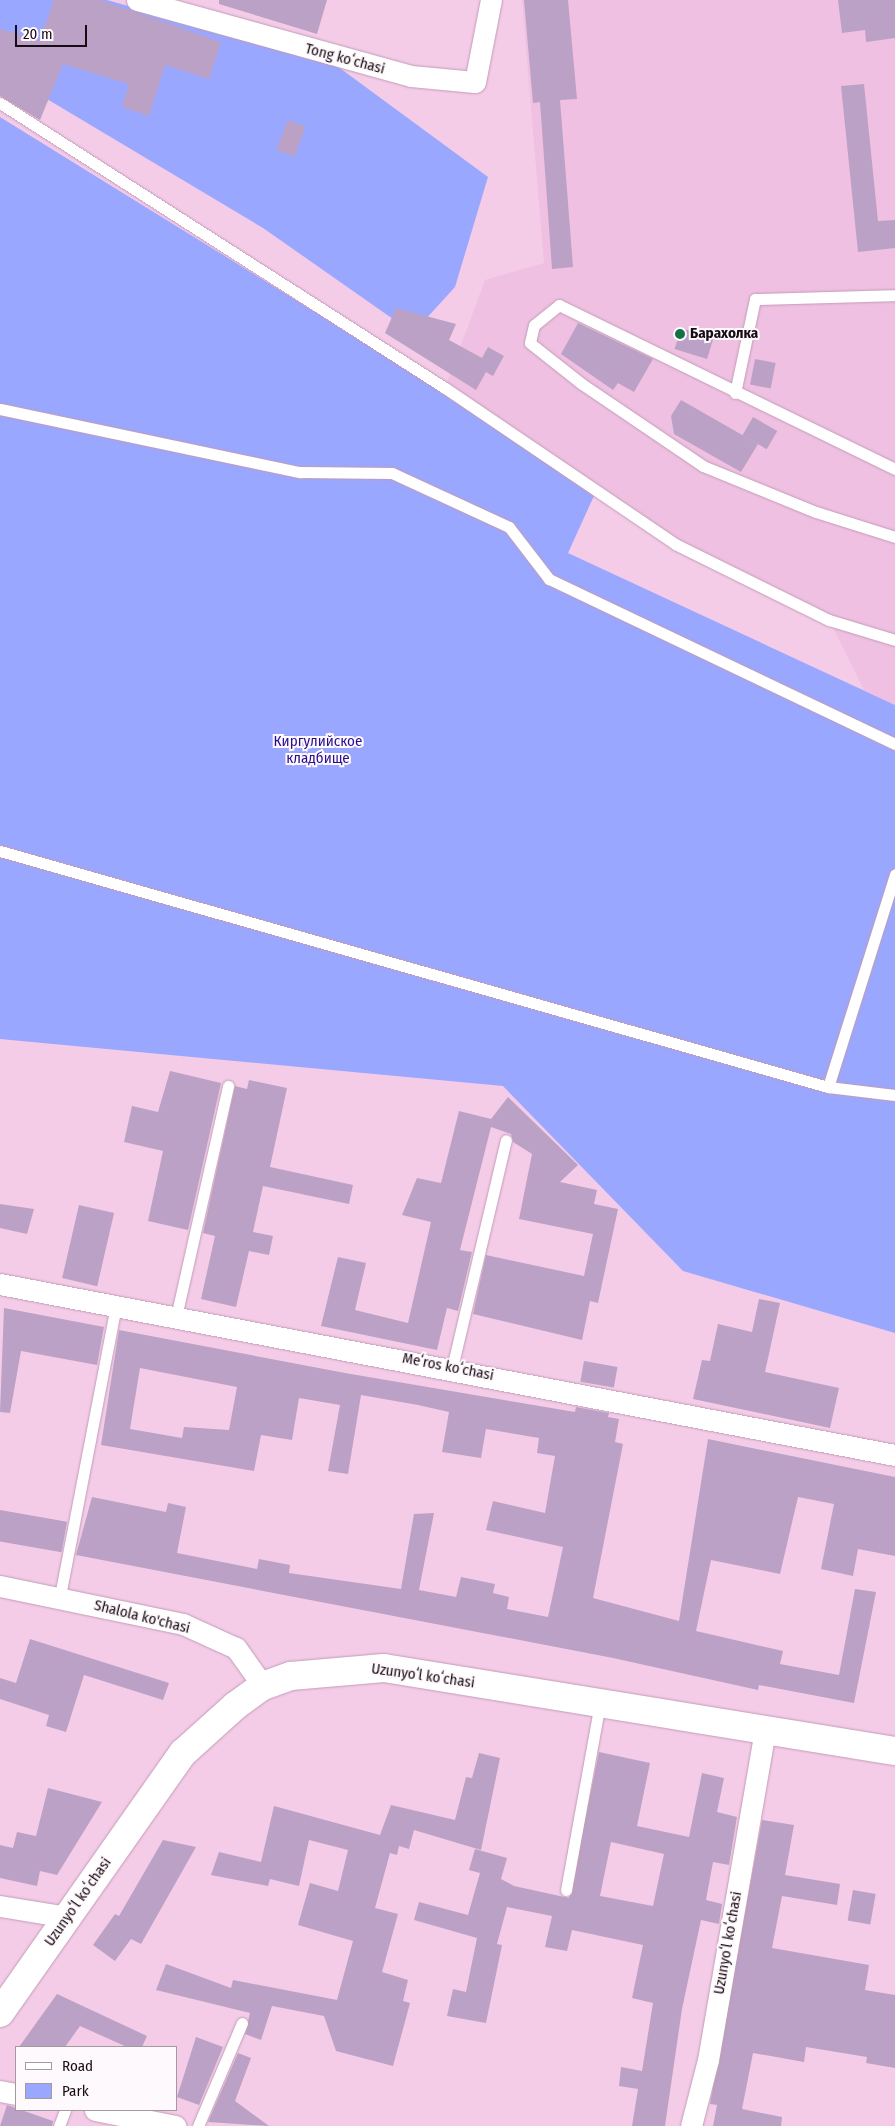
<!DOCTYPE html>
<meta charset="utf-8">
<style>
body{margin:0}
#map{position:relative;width:895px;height:2126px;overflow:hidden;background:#f4cce8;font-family:"Fira Sans Condensed",sans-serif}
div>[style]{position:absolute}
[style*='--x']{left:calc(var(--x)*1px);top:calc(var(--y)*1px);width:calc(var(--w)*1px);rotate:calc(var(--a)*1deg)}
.built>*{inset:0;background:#efc0e1}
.green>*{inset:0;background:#9aa7ff}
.building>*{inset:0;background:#bba1c5;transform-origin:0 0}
.roads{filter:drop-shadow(0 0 1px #c29cb7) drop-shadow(0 0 1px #c29cb7)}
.service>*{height:11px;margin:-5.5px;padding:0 5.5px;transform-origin:5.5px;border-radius:5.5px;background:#fff}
.minor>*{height:21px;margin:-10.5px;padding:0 10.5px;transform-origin:10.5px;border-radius:10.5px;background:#fff}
.primary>*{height:28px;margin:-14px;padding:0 14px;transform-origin:14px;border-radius:14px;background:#fff}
.dots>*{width:14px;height:14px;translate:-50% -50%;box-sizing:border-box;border:2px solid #fef9fc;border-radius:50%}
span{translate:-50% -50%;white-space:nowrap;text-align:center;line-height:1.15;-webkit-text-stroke:4px #fef9fc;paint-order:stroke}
.street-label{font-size:15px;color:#180b14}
.poi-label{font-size:15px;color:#180b14;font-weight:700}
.left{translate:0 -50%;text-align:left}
.park-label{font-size:15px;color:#280f91}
.legend{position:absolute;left:15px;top:2046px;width:162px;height:65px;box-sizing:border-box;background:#fef9fc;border:1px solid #a29a9f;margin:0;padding:6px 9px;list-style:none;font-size:15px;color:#180b14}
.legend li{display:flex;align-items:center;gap:10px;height:25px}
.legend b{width:25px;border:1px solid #a29a9f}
.scale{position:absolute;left:15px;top:25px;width:72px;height:22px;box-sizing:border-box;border:2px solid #180b14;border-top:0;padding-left:6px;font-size:15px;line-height:18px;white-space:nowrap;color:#180b14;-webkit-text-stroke:4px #fef9fc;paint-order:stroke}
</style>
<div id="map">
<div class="built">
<i style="clip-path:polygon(522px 0,895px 0,895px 705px,864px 690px,829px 620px,675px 544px,445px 388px,485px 280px,544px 263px)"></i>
</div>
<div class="green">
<i style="clip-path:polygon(0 0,107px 0,337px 66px,488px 177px,455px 287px,413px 333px,263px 228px,0 71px)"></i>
<i style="clip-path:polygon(0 117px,598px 487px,568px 553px,895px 705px,895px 1333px,683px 1271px,503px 1086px,0 1039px)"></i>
</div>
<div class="building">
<i style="clip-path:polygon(54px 0,100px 0,221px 42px,209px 79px,165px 65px,149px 116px,122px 107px,129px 84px,63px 64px,40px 120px,0 96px,0 29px,40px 40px)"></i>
<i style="clip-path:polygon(219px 0,327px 0,317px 34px,219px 4px)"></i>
<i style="clip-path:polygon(524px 0,568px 0,577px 99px,560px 100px,573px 267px,552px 269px,540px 102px,533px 103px)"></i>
<i style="clip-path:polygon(838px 0,895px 0,895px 38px,866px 42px,865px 30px,842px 33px)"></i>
<i style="clip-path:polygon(864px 84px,878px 221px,895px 220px,895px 248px,858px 252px,841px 86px)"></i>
<i style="left:288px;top:120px;width:19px;height:32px;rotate:21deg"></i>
<i style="clip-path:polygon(396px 308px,456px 324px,449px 340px,482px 358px,488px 347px,504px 356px,493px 376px,486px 372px,476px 390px,385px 333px)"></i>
<i style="clip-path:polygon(578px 323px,653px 359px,634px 392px,618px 383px,613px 390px,561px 354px)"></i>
<i style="left:681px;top:328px;width:34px;height:22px;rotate:17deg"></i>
<i style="left:755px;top:359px;width:21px;height:26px;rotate:11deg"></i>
<i style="clip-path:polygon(681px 400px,758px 444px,741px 472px,674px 434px,671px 416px)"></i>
<i style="left:753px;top:417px;width:28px;height:21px;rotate:30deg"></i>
<i style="clip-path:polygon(170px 1071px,221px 1083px,188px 1230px,148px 1221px,163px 1151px,124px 1142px,132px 1106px,158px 1112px)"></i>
<i style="clip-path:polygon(249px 1080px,287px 1088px,270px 1167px,353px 1185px,349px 1204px,263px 1186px,253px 1232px,273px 1236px,269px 1255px,249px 1251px,236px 1307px,201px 1299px,215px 1236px,203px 1233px,235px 1086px,247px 1089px)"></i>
<i style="clip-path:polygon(508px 1097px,578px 1165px,560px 1182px,597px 1190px,594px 1204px,618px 1209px,598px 1303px,590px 1301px,582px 1340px,473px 1314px,486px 1255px,584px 1276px,593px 1234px,519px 1219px,532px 1154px,513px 1142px,511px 1134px,491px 1127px,460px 1250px,472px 1252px,458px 1311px,447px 1308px,437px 1350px,321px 1326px,338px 1257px,366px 1263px,355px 1310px,408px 1323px,431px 1222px,402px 1215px,417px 1178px,441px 1183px,459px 1111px,491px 1119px)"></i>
<i style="clip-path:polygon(0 1204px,34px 1209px,27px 1234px,0 1228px)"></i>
<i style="left:79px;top:1205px;width:36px;height:75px;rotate:13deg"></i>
<i style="clip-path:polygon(759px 1299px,780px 1303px,765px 1372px,839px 1388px,830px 1428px,693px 1399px,702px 1360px,710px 1361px,718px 1324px,752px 1332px)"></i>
<i style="clip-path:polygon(4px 1308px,104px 1327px,97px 1365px,21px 1351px,10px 1413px,0 1412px)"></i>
<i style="clip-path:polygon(evenodd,119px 1330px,345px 1373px,575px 1412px,576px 1407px,609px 1413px,608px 1417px,619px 1419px,615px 1442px,623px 1444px,593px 1598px,679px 1621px,708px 1439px,895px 1477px,895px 1556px,858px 1549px,853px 1576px,821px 1569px,834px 1504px,798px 1497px,780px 1574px,711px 1560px,696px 1631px,783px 1651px,780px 1664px,839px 1675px,855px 1589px,876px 1592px,854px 1703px,759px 1685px,758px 1690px,613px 1658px,76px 1555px,92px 1497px,166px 1512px,168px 1503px,186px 1507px,177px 1553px,257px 1569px,259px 1559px,290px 1565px,289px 1573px,401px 1589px,414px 1514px,434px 1513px,419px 1590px,456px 1597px,461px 1577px,495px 1584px,493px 1593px,509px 1597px,507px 1609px,548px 1617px,563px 1547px,486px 1530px,493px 1501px,545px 1513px,555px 1456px,537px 1453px,539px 1438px,486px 1429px,481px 1458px,442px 1452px,449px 1412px,418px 1405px,361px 1395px,348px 1474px,328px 1471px,340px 1405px,299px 1398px,292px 1440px,261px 1435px,254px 1471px,101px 1445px,119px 1330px,140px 1368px,237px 1387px,229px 1430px,184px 1427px,182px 1438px,130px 1429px,140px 1368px)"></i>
<i style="left:584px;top:1361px;width:34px;height:21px;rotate:10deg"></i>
<i style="left:0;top:1510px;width:68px;height:31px;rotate:10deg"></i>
<i style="clip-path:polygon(30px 1639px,169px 1683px,163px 1700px,84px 1675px,66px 1732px,46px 1726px,49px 1715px,0 1699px,0 1678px,16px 1683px)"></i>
<i style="clip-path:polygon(evenodd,599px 1752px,650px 1763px,637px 1826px,689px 1837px,702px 1773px,724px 1778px,717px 1812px,737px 1817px,729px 1865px,713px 1862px,706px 1900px,722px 1904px,719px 1924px,701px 1920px,682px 2009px,665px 2126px,632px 2126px,638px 2089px,619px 2086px,621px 2067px,642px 2071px,653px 2003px,632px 1998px,643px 1945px,572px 1930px,567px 1951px,545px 1947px,552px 1916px,507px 1907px,497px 1944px,502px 1945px,486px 2023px,447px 2016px,453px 1989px,466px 1992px,477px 1938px,414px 1920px,419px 1902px,468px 1915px,480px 1873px,469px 1870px,475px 1849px,507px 1858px,501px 1879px,514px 1886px,569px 1898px,599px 1752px,611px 1842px,664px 1854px,653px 1906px,600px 1896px,611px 1842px)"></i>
<i style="clip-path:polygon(479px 1753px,500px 1758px,481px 1850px,414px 1830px,409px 1849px,399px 1846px,397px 1855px,390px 1853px,375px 1908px,398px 1914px,382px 1972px,408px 1980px,403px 2001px,410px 2003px,393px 2066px,336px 2051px,324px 2016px,272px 2006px,261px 2040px,245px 2034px,250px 2013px,156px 1990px,166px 1964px,231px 1988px,233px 1980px,337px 2000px,353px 1941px,298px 1925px,310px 1883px,338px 1891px,348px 1850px,309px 1840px,299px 1886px,270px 1879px,268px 1886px,211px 1875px,219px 1852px,261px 1862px,274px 1806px,380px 1835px,391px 1805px,455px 1820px,466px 1777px,472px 1778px)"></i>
<i style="clip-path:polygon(48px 1788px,102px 1802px,57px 1875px,40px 1871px,37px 1886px,0 1878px,0 1845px,13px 1848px,17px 1832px,36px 1836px)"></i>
<i style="clip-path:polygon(762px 1820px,794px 1825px,785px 1875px,840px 1884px,837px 1905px,782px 1896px,772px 1948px,869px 1965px,865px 1990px,895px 1995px,895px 2068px,866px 2063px,867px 2057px,806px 2047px,804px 2062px,753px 2053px,742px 2109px,782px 2117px,781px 2126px,713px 2126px,717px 2105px,710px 2104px)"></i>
<i style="clip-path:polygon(163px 1840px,196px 1847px,141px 1944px,131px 1939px,115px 1961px,93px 1945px,115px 1914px,119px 1916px)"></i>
<i style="left:853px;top:1890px;width:23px;height:31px;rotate:10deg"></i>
<i style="clip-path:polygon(57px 1994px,147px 2036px,142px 2047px,127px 2047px,80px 2026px,65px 2047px,19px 2047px)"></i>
<i style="clip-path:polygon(196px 2037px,223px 2047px,199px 2105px,177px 2097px)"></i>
<i style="clip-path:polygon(238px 2053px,251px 2058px,235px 2101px,269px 2126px,208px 2122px)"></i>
<i style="clip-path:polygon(7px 2105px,53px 2121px,52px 2126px,0 2126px)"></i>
</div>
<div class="roads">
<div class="service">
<i style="--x:0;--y:103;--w:528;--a:32.64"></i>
<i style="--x:445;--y:388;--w:278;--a:34.1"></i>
<i style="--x:675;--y:544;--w:172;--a:26.3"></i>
<i style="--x:829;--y:620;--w:69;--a:16.9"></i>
<i style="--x:735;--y:393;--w:96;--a:-78"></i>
<i style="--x:755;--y:299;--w:140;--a:-1.6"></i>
<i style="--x:0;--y:409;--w:307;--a:11.9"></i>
<i style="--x:300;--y:472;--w:92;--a:0.6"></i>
<i style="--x:392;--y:473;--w:129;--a:24.8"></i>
<i style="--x:509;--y:527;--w:66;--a:52.4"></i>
<i style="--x:549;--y:579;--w:383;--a:25.5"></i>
<i style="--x:895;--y:469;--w:374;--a:-154"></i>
<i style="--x:559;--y:305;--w:32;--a:141"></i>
<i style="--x:534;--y:325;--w:18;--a:103"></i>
<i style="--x:530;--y:343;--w:66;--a:38.3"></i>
<i style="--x:582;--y:384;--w:146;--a:34.1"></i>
<i style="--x:703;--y:466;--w:122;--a:22.2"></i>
<i style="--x:816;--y:512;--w:83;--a:17.6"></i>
<i style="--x:0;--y:851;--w:861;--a:15.91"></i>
<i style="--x:828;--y:1087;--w:67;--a:6.8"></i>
<i style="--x:828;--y:1087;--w:223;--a:-72.5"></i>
<i style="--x:176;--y:1317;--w:237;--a:-77.3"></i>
<i style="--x:452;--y:1368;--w:234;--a:-76.7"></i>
<i style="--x:60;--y:1596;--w:296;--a:-79.1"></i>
<i style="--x:566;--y:1890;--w:190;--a:-79.7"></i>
<i style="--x:59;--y:2126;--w:17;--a:-69"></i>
<i style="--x:198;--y:2126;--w:112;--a:-66.9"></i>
</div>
<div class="minor">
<i style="--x:137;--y:0;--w:284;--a:15.5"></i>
<i style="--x:411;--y:76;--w:64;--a:5.4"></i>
<i style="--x:475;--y:82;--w:84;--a:-79"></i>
<i style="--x:0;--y:1284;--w:911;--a:10.82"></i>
<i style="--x:0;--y:1586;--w:187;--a:11.7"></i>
<i style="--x:183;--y:1624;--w:58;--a:24.4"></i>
<i style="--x:236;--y:1648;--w:47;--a:54.6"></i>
<i style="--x:0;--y:1906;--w:69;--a:9.2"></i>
<i style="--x:0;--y:2091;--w:16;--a:11"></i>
<i style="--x:95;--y:2110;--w:82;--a:11.3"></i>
<i style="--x:691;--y:2126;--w:68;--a:-75.6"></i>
<i style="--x:708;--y:2060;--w:335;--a:-80.2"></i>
</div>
<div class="primary">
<i style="--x:0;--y:2013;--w:318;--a:-54.9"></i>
<i style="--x:183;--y:1753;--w:70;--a:-42.1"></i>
<i style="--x:235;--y:1706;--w:34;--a:-36"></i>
<i style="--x:263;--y:1686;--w:30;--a:-20"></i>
<i style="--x:291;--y:1676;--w:93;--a:-4.9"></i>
<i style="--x:384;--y:1668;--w:518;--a:9.23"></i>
</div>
</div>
<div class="dots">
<i style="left:680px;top:334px;background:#147145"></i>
</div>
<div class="street-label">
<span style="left:345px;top:59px;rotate:15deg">Tong koʻchasi</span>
<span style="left:448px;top:1367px;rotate:11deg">Meʻros koʻchasi</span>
<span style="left:142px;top:1617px;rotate:14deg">Shalola ko'chasi</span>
<span style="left:423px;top:1676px;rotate:8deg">Uzunyoʻl koʻchasi</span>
<span style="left:78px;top:1902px;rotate:-55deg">Uzunyoʻl koʻchasi</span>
<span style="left:728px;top:1943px;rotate:-80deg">Uzunyoʻl koʻchasi</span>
</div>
<div class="poi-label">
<span class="left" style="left:690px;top:334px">Барахолка</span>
</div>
<div class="park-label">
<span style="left:318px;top:750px">Киргулийское<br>кладбище</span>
</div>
<ul class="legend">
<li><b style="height:6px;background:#fff"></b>Road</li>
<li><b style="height:14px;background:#9aa7ff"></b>Park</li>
</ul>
<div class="scale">20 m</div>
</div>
